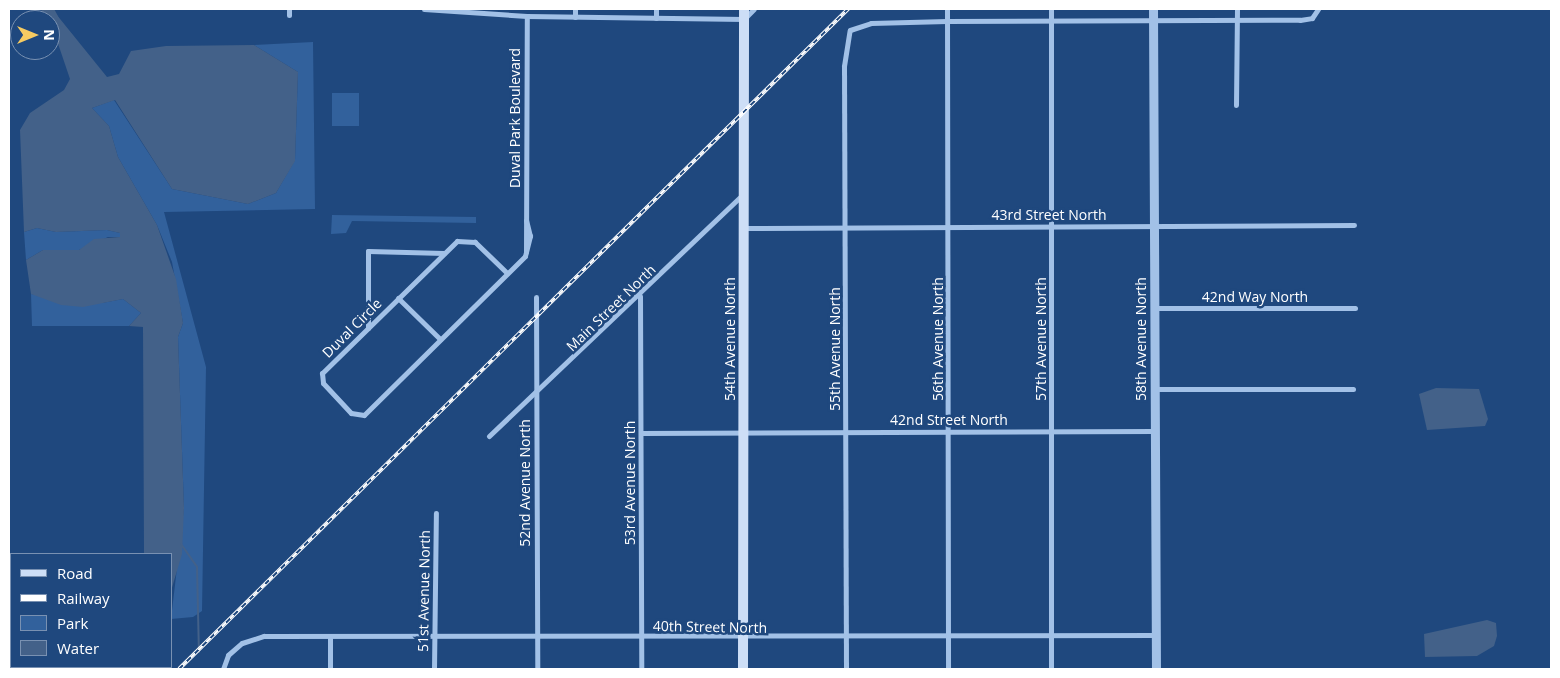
<!DOCTYPE html>
<style>
body{margin:0}
#map{position:relative;width:1560px;height:678px;overflow:hidden;background:#1f487e;font-family:"Open Sans",sans-serif}
div>[style]{position:absolute}
[style*='--x']{left:calc(var(--x)*1px);top:calc(var(--y)*1px);width:calc(var(--w)*1px);rotate:calc(var(--a)*1deg)}
.green>*{inset:0;background:#32619c;transform-origin:0 0}
.water>*{inset:0;background:#436189}
.stream>*{height:2px;margin:-1px;padding:0 1px;transform-origin:1px;border-radius:1px;background:#436189}
.minor>*{height:5px;margin:-2.5px;padding:0 2.5px;transform-origin:2.5px;border-radius:2.5px;background:#a2c1e7}
.tertiary>*{height:9px;margin:-4.5px;padding:0 4.5px;transform-origin:4.5px;border-radius:4.5px;background:#a2c1e7}
.secondary>*{height:10px;margin:-5px;padding:0 5px;transform-origin:5px;border-radius:5px;background:#cddef6}
.rail>*{height:4px;margin-top:-2px;transform-origin:0;background:repeating-linear-gradient(90deg,#1f487e 0 5.5px,#fff 0 11px);box-sizing:border-box;border-block:1px solid #fff}
span{translate:-50% -50%;white-space:nowrap;text-align:center;line-height:1.15;-webkit-text-stroke:5px #1f487e;paint-order:stroke}
.street-label{font-size:14px;color:#fff}
.frame{position:absolute;inset:0;border:10px solid #fff;pointer-events:none}
.legend{position:absolute;left:10px;top:553px;width:162px;height:115px;box-sizing:border-box;background:#1f487e;border:1px solid #7991b2;margin:0;padding:6px 9px;list-style:none;font-size:15px;color:#fff}
.legend li{display:flex;align-items:center;gap:10px;height:25px}
.legend b{width:25px;border:1px solid #7991b2}
.north{position:absolute;left:10px;top:10px;width:50px;height:50px;box-sizing:border-box;background:#1f487e;border:1px solid #7991b2;border-radius:50%;rotate:90deg;font-size:14px;font-weight:700;line-height:20px;text-align:center;color:#fff}
.north::after{content:'';display:block;margin:auto;width:18px;height:22px;background:#f6cb62;clip-path:polygon(50% 0,100% 100%,50% 72%,0 100%)}
</style>
<div id="map">
<div class="green">
<i style="clip-path:polygon(313px 42px,315px 209px,164px 212px,206px 367px,202px 611px,193px 617px,171px 619px,184px 508px,178px 337px,183px 323px,172px 262px,157px 225px,118px 157px,109px 126px,92px 108px,114px 100px,172px 189px,248px 204px,276px 193px,295px 160px,298px 72px,254px 45px)"></i>
<i style="left:332px;top:93px;width:27px;height:33px"></i>
<i style="clip-path:polygon(332px 215px,476px 217px,476px 223px,352px 221px,346px 233px,331px 234px)"></i>
<i style="clip-path:polygon(37px 228px,56px 232px,107px 230px,120px 233px,120px 237px,108px 237px,79px 250px,43px 250px,26px 260px,24px 232px)"></i>
<i style="clip-path:polygon(31px 294px,102px 303px,123px 299px,141px 313px,129px 326px,32px 326px)"></i>
</div>
<div class="water">
<i style="clip-path:polygon(40px 9px,52px 9px,107px 77px,119px 74px,131px 51px,166px 46px,254px 45px,298px 72px,295px 161px,276px 193px,248px 204px,172px 189px,115px 100px,92px 108px,109px 126px,118px 157px,157px 225px,176px 279px,183px 323px,178px 337px,184px 508px,182px 554px,171px 591px,171px 554px,144px 554px,143px 327px,129px 326px,141px 313px,123px 299px,83px 307px,61px 305px,31px 294px,26px 260px,43px 250px,79px 250px,94px 239px,120px 237px,120px 233px,107px 230px,56px 232px,37px 228px,24px 232px,20px 130px,30px 113px,64px 90px,70px 79px,50px 20px)"></i>
<i style="clip-path:polygon(1436px 388px,1479px 389px,1488px 419px,1485px 426px,1427px 430px,1419px 394px)"></i>
<i style="clip-path:polygon(1487px 620px,1496px 623px,1497px 636px,1494px 646px,1477px 656px,1425px 657px,1424px 634px)"></i>
</div>
<div class="stream">
<i style="--x:53;--y:9;--w:19;--a:62"></i>
<i style="--x:181;--y:544;--w:28;--a:55"></i>
<i style="--x:197;--y:567;--w:85;--a:88.7"></i>
</div>
<div class="minor">
<i style="--x:424;--y:9;--w:103;--a:3.9"></i>
<i style="--x:527;--y:16;--w:217;--a:0.8"></i>
<i style="--x:744;--y:19;--w:14;--a:-45"></i>
<i style="--x:656;--y:9;--w:9;--a:90"></i>
<i style="--x:947;--y:9;--w:660;--a:89.91"></i>
<i style="--x:289;--y:15;--w:6;--a:-90"></i>
<i style="--x:575;--y:17;--w:8;--a:-90"></i>
<i style="--x:1236;--y:105;--w:96;--a:-89.4"></i>
<i style="--x:744;--y:228;--w:610;--a:-0.28"></i>
<i style="--x:526;--y:252;--w:236;--a:-89.8"></i>
<i style="--x:507;--y:273;--w:45;--a:-135.9"></i>
<i style="--x:475;--y:242;--w:18;--a:-177"></i>
<i style="--x:457;--y:241;--w:189;--a:135.6"></i>
<i style="--x:322;--y:373;--w:10;--a:84"></i>
<i style="--x:323;--y:383;--w:41;--a:47"></i>
<i style="--x:351;--y:413;--w:13;--a:9"></i>
<i style="--x:364;--y:415;--w:226;--a:-44.6"></i>
<i style="--x:525;--y:256;--w:21;--a:-76"></i>
<i style="--x:530;--y:236;--w:16;--a:-104"></i>
<i style="--x:640;--y:296;--w:373;--a:89.8"></i>
<i style="--x:536;--y:297;--w:372;--a:89.8"></i>
<i style="--x:398;--y:298;--w:59;--a:44.3"></i>
<i style="--x:1155;--y:308;--w:200;--a:0"></i>
<i style="--x:368;--y:328;--w:77;--a:-90"></i>
<i style="--x:368;--y:251;--w:76;--a:1.5"></i>
<i style="--x:1154;--y:389;--w:199;--a:0"></i>
<i style="--x:641;--y:433;--w:513;--a:-0.22"></i>
<i style="--x:489;--y:436;--w:351;--a:-43.6"></i>
<i style="--x:9;--y:634;--w:2;--a:0"></i>
<i style="--x:330;--y:636;--w:33;--a:90"></i>
<i style="--x:95;--y:669;--w:4;--a:-34"></i>
<i style="--x:223;--y:669;--w:15;--a:-70"></i>
<i style="--x:228;--y:655;--w:18;--a:-41"></i>
<i style="--x:242;--y:643;--w:23;--a:-18"></i>
<i style="--x:264;--y:636;--w:892;--a:-0.06"></i>
<i style="--x:434;--y:669;--w:156;--a:-89.3"></i>
<i style="--x:846;--y:669;--w:603;--a:-90.19"></i>
<i style="--x:844;--y:66;--w:36;--a:-81"></i>
<i style="--x:850;--y:30;--w:22;--a:-18"></i>
<i style="--x:871;--y:23;--w:76;--a:-1.5"></i>
<i style="--x:947;--y:21;--w:353;--a:-0.2"></i>
<i style="--x:1300;--y:20;--w:12;--a:-9"></i>
<i style="--x:1312;--y:18;--w:11;--a:-56"></i>
<i style="--x:1051;--y:669;--w:660;--a:-90"></i>
</div>
<div class="tertiary">
<i style="--x:1153;--y:9;--w:660;--a:89.74"></i>
</div>
<div class="secondary">
<i style="--x:743;--y:669;--w:660;--a:-89.91"></i>
</div>
<div class="rail">
<i style="--x:179;--y:669;--w:940;--a:-44.61"></i>
</div>
<div class="street-label">
<span style="left:515px;top:118px;rotate:-90deg">Duval Park Boulevard</span>
<span style="left:1049px;top:215px">43rd Street North</span>
<span style="left:1255px;top:297px">42nd Way North</span>
<span style="left:611px;top:308px;rotate:-44deg">Main Street North</span>
<span style="left:352px;top:328px;rotate:-45deg">Duval Circle</span>
<span style="left:730px;top:339px;rotate:-90deg">54th Avenue North</span>
<span style="left:938px;top:339px;rotate:-90deg">56th Avenue North</span>
<span style="left:1041px;top:339px;rotate:-90deg">57th Avenue North</span>
<span style="left:1141px;top:339px;rotate:-90deg">58th Avenue North</span>
<span style="left:835px;top:349px;rotate:-90deg">55th Avenue North</span>
<span style="left:949px;top:420px">42nd Street North</span>
<span style="left:525px;top:483px;rotate:-90deg">52nd Avenue North</span>
<span style="left:630px;top:483px;rotate:-90deg">53rd Avenue North</span>
<span style="left:424px;top:591px;rotate:-89deg">51st Avenue North</span>
<span style="left:710px;top:627px;rotate:1deg">40th Street North</span>
</div>
<div class="frame"></div>
<ul class="legend">
<li><b style="height:6px;background:#cddef6"></b>Road</li>
<li><b style="height:6px;background:#fff"></b>Railway</li>
<li><b style="height:14px;background:#32619c"></b>Park</li>
<li><b style="height:14px;background:#436189"></b>Water</li>
</ul>
<div class="north">N</div>
</div>
